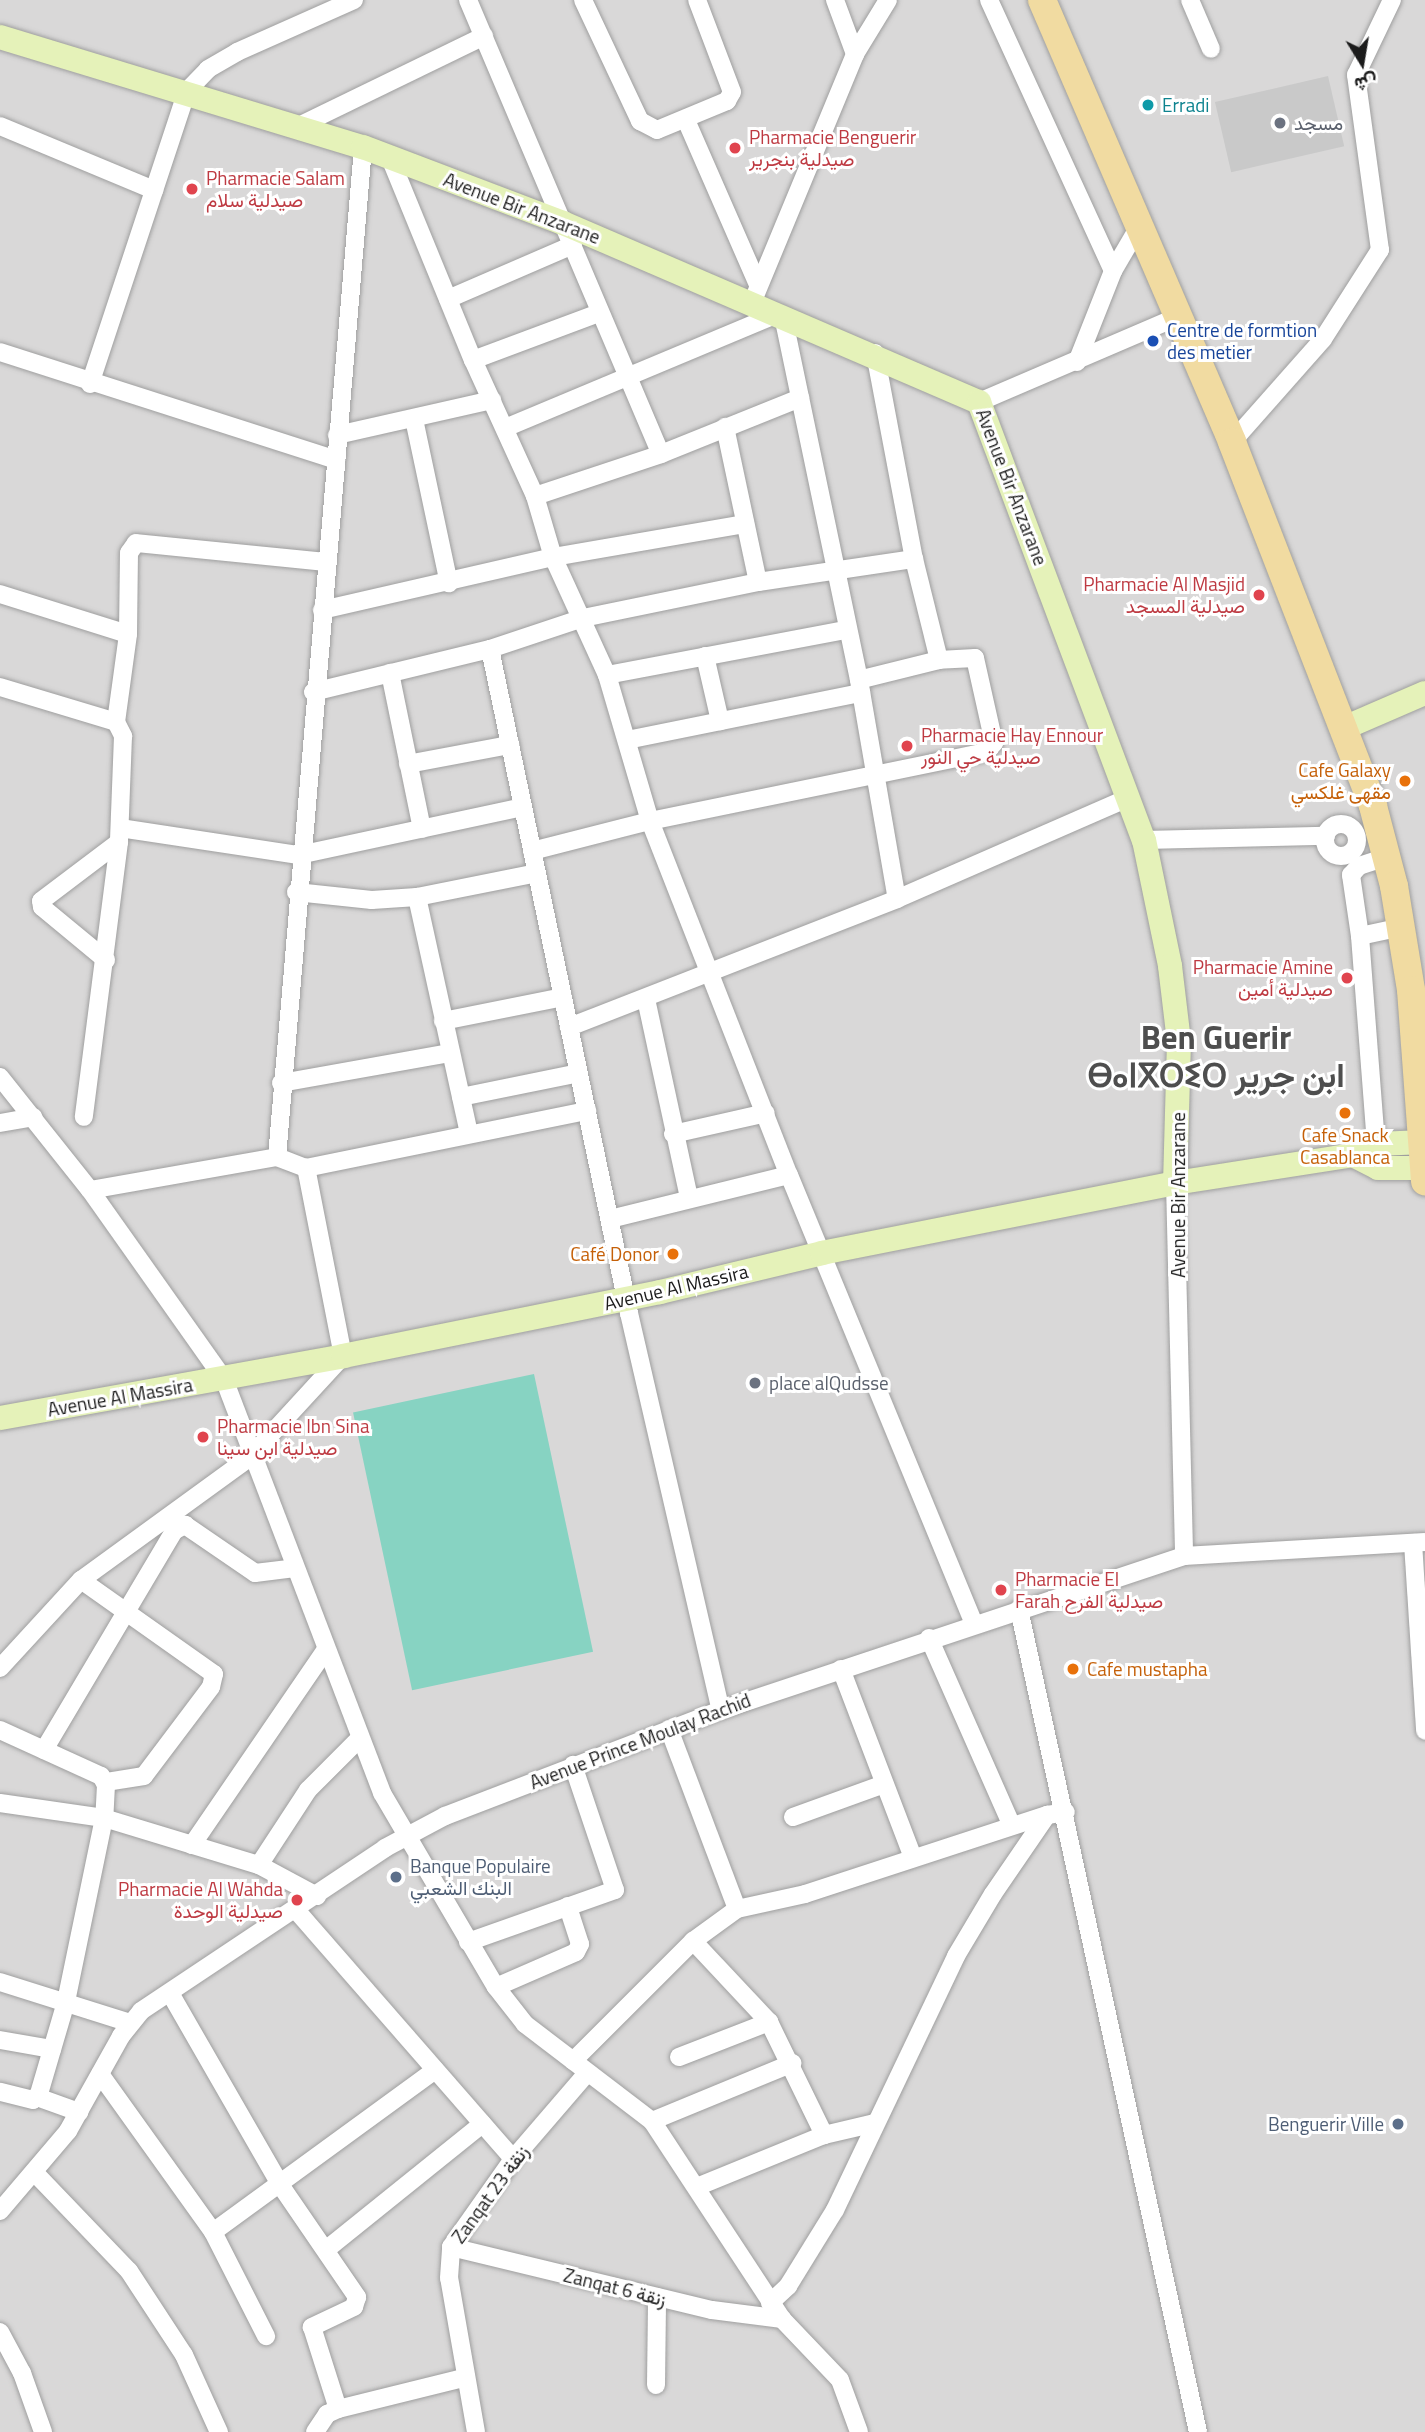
<!DOCTYPE html>
<meta charset="utf-8">
<style>
body{margin:0}
#map{position:relative;width:1425px;height:2432px;overflow:hidden;background:#ebeae1;font-family:"Titillium Web",Vazirmatn,"Noto Sans Tifinagh",sans-serif}
div>[style]{position:absolute}
[style*='--x']{left:calc(var(--x)*1px);top:calc(var(--y)*1px);width:calc(var(--w)*1px);rotate:calc(var(--a)*1deg)}
.residential>*{inset:0;background:#d9d8d8;transform-origin:0 0}
.religious>*{inset:0;background:#c9c9c9;transform-origin:0 0}
.pitch>*{inset:0;background:#87d3c2;transform-origin:0 0}
.roads{filter:drop-shadow(0 0 2px #9f9f9f) drop-shadow(0 0 2px #9f9f9f)}
.street>*{height:18px;margin:-9px;padding:0 9px;transform-origin:9px;border-radius:9px;background:#fff}
.street>.ring{margin:-9px;padding:0;box-sizing:content-box;background:none;border:18px solid #fff;border-radius:50%}
.secondary>*{height:24px;margin:-12px;padding:0 12px;transform-origin:12px;border-radius:12px;background:#e5f2b9}
.primary>*{height:28px;margin:-14px;padding:0 14px;transform-origin:14px;border-radius:14px;background:#f1dba1}
.dots>*{width:19px;height:19px;translate:-50% -50%;box-sizing:border-box;border:4px solid #fff;border-radius:50%}
span{translate:-50% -50%;white-space:nowrap;text-align:center;line-height:1.15;-webkit-text-stroke:6px #fff;paint-order:stroke}
.culture-label{font-size:19px;color:#0d838f}
.left{translate:0 -50%;text-align:left}
.worship-label{font-size:19px;color:#5b616d}
.health-label{font-size:19px;color:#be3a42}
.right{translate:-100% -50%;text-align:right}
.street-label{font-size:19px;color:#1b1b1b}
.transit-label{font-size:19px;color:#164399}
.food-label{font-size:19px;color:#c56008}
.service-label{font-size:19px;color:#4e5e75}
.town-label{font-size:33px;color:#4e4e4e;font-weight:700}
.north{position:absolute;left:1327px;top:28px;width:70px;height:70px;-webkit-text-stroke:5px #fff;paint-order:stroke;rotate:169deg;font-size:19px;font-weight:700;line-height:28px;text-align:center;color:#1b1b1b}
.north::after{content:'';display:block;margin:auto;width:24px;height:32px;background:#1b1b1b;clip-path:polygon(50% 0,100% 100%,50% 72%,0 100%)}
</style>
<div id="map">
<div class="residential">
<i style="left:0;top:0;width:1425px;height:2432px"></i>
</div>
<div class="religious">
<i style="left:1328px;top:76px;width:72px;height:116px;rotate:77deg"></i>
</div>
<div class="pitch">
<i style="left:534px;top:1374px;width:284px;height:185px;rotate:78deg"></i>
</div>
<div class="roads">
<div class="street">
<i style="--x:468;--y:0;--w:493;--a:67"></i>
<i style="--x:583;--y:0;--w:134;--a:64.8"></i>
<i style="--x:640;--y:121;--w:19;--a:28"></i>
<i style="--x:657;--y:130;--w:76;--a:-22.5"></i>
<i style="--x:727;--y:101;--w:10;--a:-61"></i>
<i style="--x:732;--y:92;--w:98;--a:-110.8"></i>
<i style="--x:835;--y:0;--w:58;--a:69.7"></i>
<i style="--x:989;--y:0;--w:298;--a:65.4"></i>
<i style="--x:1190;--y:0;--w:53;--a:66.8"></i>
<i style="--x:686;--y:120;--w:180;--a:66.4"></i>
<i style="--x:0;--y:126;--w:167;--a:22.6"></i>
<i style="--x:297;--y:127;--w:208;--a:-25.9"></i>
<i style="--x:390;--y:158;--w:218;--a:67.7"></i>
<i style="--x:473;--y:360;--w:149;--a:65.5"></i>
<i style="--x:535;--y:496;--w:64;--a:73.6"></i>
<i style="--x:553;--y:557;--w:130;--a:65.4"></i>
<i style="--x:607;--y:675;--w:152;--a:73.6"></i>
<i style="--x:650;--y:821;--w:380;--a:68.6"></i>
<i style="--x:789;--y:1175;--w:485;--a:67.6"></i>
<i style="--x:448;--y:299;--w:136;--a:-23.4"></i>
<i style="--x:752;--y:303;--w:269;--a:-67.5"></i>
<i style="--x:855;--y:54;--w:63;--a:-58.6"></i>
<i style="--x:783;--y:316;--w:372;--a:78.2"></i>
<i style="--x:859;--y:680;--w:222;--a:80.2"></i>
<i style="--x:0;--y:352;--w:353;--a:17.8"></i>
<i style="--x:875;--y:353;--w:210;--a:79.3"></i>
<i style="--x:914;--y:559;--w:104;--a:76.1"></i>
<i style="--x:473;--y:360;--w:134;--a:-20.5"></i>
<i style="--x:1077;--y:362;--w:98;--a:-68.4"></i>
<i style="--x:1113;--y:271;--w:48;--a:-59.7"></i>
<i style="--x:90;--y:384;--w:309;--a:-71.7"></i>
<i style="--x:187;--y:91;--w:30;--a:-46"></i>
<i style="--x:208;--y:69;--w:34;--a:-30"></i>
<i style="--x:237;--y:52;--w:128;--a:-24"></i>
<i style="--x:979;--y:402;--w:213;--a:-23.2"></i>
<i style="--x:414;--y:419;--w:168;--a:78"></i>
<i style="--x:725;--y:427;--w:158;--a:78"></i>
<i style="--x:505;--y:428;--w:296;--a:-22.7"></i>
<i style="--x:337;--y:435;--w:159;--a:-12.7"></i>
<i style="--x:1232;--y:442;--w:137;--a:-48.5"></i>
<i style="--x:1323;--y:339;--w:106;--a:-57.4"></i>
<i style="--x:1380;--y:250;--w:177;--a:-97.8"></i>
<i style="--x:1356;--y:75;--w:83;--a:-64.4"></i>
<i style="--x:535;--y:496;--w:133;--a:-18.4"></i>
<i style="--x:661;--y:454;--w:150;--a:-21.9"></i>
<i style="--x:0;--y:594;--w:134;--a:17.4"></i>
<i style="--x:322;--y:610;--w:237;--a:-12.9"></i>
<i style="--x:553;--y:557;--w:195;--a:-9.8"></i>
<i style="--x:490;--y:649;--w:678;--a:78.18"></i>
<i style="--x:629;--y:1313;--w:408;--a:77"></i>
<i style="--x:705;--y:656;--w:67;--a:77"></i>
<i style="--x:390;--y:673;--w:159;--a:78.4"></i>
<i style="--x:607;--y:675;--w:243;--a:-10.7"></i>
<i style="--x:0;--y:687;--w:121;--a:16.8"></i>
<i style="--x:116;--y:722;--w:16;--a:63"></i>
<i style="--x:123;--y:736;--w:106;--a:92.2"></i>
<i style="--x:119;--y:842;--w:277;--a:97.3"></i>
<i style="--x:313;--y:692;--w:182;--a:-13.7"></i>
<i style="--x:490;--y:649;--w:98;--a:-18.4"></i>
<i style="--x:583;--y:618;--w:179;--a:-11.6"></i>
<i style="--x:758;--y:582;--w:158;--a:-8.4"></i>
<i style="--x:116;--y:722;--w:89;--a:-82.2"></i>
<i style="--x:128;--y:634;--w:81;--a:-89.3"></i>
<i style="--x:129;--y:553;--w:12;--a:-55"></i>
<i style="--x:136;--y:543;--w:192;--a:5.7"></i>
<i style="--x:627;--y:740;--w:239;--a:-11.4"></i>
<i style="--x:408;--y:764;--w:104;--a:-10.6"></i>
<i class="ring" style="left:1325px;top:824px;width:14px;height:14px"></i>
<i style="--x:120;--y:828;--w:181;--a:8.6"></i>
<i style="--x:299;--y:855;--w:229;--a:-12.1"></i>
<i style="--x:1144;--y:840;--w:182;--a:-1.3"></i>
<i style="--x:532;--y:851;--w:122;--a:-14.3"></i>
<i style="--x:650;--y:821;--w:343;--a:-11.6"></i>
<i style="--x:986;--y:752;--w:12;--a:-48"></i>
<i style="--x:994;--y:743;--w:87;--a:-102.6"></i>
<i style="--x:975;--y:658;--w:36;--a:177"></i>
<i style="--x:939;--y:660;--w:82;--a:166"></i>
<i style="--x:296;--y:892;--w:76;--a:6"></i>
<i style="--x:372;--y:900;--w:45;--a:-3.8"></i>
<i style="--x:417;--y:897;--w:122;--a:-11.3"></i>
<i style="--x:417;--y:897;--w:242;--a:77.6"></i>
<i style="--x:1360;--y:936;--w:43;--a:-12.1"></i>
<i style="--x:106;--y:960;--w:83;--a:-140.4"></i>
<i style="--x:42;--y:907;--w:6;--a:-99"></i>
<i style="--x:41;--y:901;--w:98;--a:-37.1"></i>
<i style="--x:646;--y:999;--w:204;--a:77.8"></i>
<i style="--x:443;--y:1021;--w:122;--a:-11.3"></i>
<i style="--x:569;--y:1027;--w:352;--a:-21.3"></i>
<i style="--x:897;--y:899;--w:250;--a:-23.6"></i>
<i style="--x:0;--y:1077;--w:144;--a:51.5"></i>
<i style="--x:90;--y:1190;--w:232;--a:54.7"></i>
<i style="--x:224;--y:1379;--w:443;--a:69.1"></i>
<i style="--x:382;--y:1793;--w:225;--a:59.6"></i>
<i style="--x:496;--y:1987;--w:47;--a:51.9"></i>
<i style="--x:525;--y:2024;--w:160;--a:37.4"></i>
<i style="--x:652;--y:2121;--w:237;--a:56.7"></i>
<i style="--x:782;--y:2319;--w:84;--a:46.4"></i>
<i style="--x:840;--y:2380;--w:55;--a:69.9"></i>
<i style="--x:281;--y:1083;--w:172;--a:-10.1"></i>
<i style="--x:461;--y:1097;--w:120;--a:-11.5"></i>
<i style="--x:0;--y:1123;--w:34;--a:-10"></i>
<i style="--x:673;--y:1134;--w:95;--a:-12.7"></i>
<i style="--x:1376;--y:1144;--w:209;--a:-94.4"></i>
<i style="--x:1360;--y:936;--w:62;--a:-98.4"></i>
<i style="--x:1351;--y:875;--w:12;--a:-48"></i>
<i style="--x:1359;--y:866;--w:29;--a:-18"></i>
<i style="--x:277;--y:1157;--w:1014;--a:-85.13"></i>
<i style="--x:1175;--y:1183;--w:373;--a:88.6"></i>
<i style="--x:90;--y:1190;--w:190;--a:-10"></i>
<i style="--x:277;--y:1157;--w:31;--a:21"></i>
<i style="--x:306;--y:1168;--w:287;--a:-11.5"></i>
<i style="--x:610;--y:1219;--w:184;--a:-13.8"></i>
<i style="--x:1413;--y:1543;--w:188;--a:86.3"></i>
<i style="--x:81;--y:1580;--w:163;--a:35.3"></i>
<i style="--x:214;--y:1674;--w:13;--a:103"></i>
<i style="--x:211;--y:1687;--w:111;--a:127"></i>
<i style="--x:144;--y:1776;--w:39;--a:171"></i>
<i style="--x:1019;--y:1609;--w:842;--a:77.73"></i>
<i style="--x:929;--y:1638;--w:203;--a:66.2"></i>
<i style="--x:0;--y:1668;--w:120;--a:-47.4"></i>
<i style="--x:81;--y:1580;--w:209;--a:-36"></i>
<i style="--x:250;--y:1457;--w:137;--a:-47.4"></i>
<i style="--x:343;--y:1356;--w:192;--a:-101.1"></i>
<i style="--x:841;--y:1669;--w:202;--a:69.1"></i>
<i style="--x:669;--y:1729;--w:192;--a:69.3"></i>
<i style="--x:0;--y:1730;--w:111;--a:24.5"></i>
<i style="--x:101;--y:1776;--w:10;--a:61"></i>
<i style="--x:106;--y:1785;--w:33;--a:93"></i>
<i style="--x:104;--y:1818;--w:188;--a:101.7"></i>
<i style="--x:66;--y:2002;--w:96;--a:106.4"></i>
<i style="--x:39;--y:2094;--w:8;--a:135"></i>
<i style="--x:33;--y:2100;--w:34;--a:-166"></i>
<i style="--x:44;--y:1750;--w:255;--a:-59.3"></i>
<i style="--x:174;--y:1531;--w:13;--a:-29"></i>
<i style="--x:185;--y:1525;--w:85;--a:34.4"></i>
<i style="--x:255;--y:1573;--w:38;--a:-7"></i>
<i style="--x:0;--y:1803;--w:105;--a:8.2"></i>
<i style="--x:104;--y:1818;--w:162;--a:16.9"></i>
<i style="--x:259;--y:1865;--w:66;--a:28.1"></i>
<i style="--x:793;--y:1817;--w:97;--a:-19.9"></i>
<i style="--x:192;--y:1845;--w:235;--a:-55.6"></i>
<i style="--x:259;--y:1865;--w:90;--a:-56.8"></i>
<i style="--x:308;--y:1790;--w:74;--a:-45"></i>
<i style="--x:296;--y:1910;--w:330;--a:48.9"></i>
<i style="--x:693;--y:1941;--w:111;--a:46.8"></i>
<i style="--x:769;--y:2022;--w:126;--a:64"></i>
<i style="--x:468;--y:1942;--w:156;--a:-19.5"></i>
<i style="--x:615;--y:1890;--w:132;--a:-108.6"></i>
<i style="--x:0;--y:1982;--w:136;--a:17.5"></i>
<i style="--x:496;--y:1987;--w:87;--a:-23.6"></i>
<i style="--x:576;--y:1952;--w:9;--a:-63"></i>
<i style="--x:580;--y:1944;--w:40;--a:-108"></i>
<i style="--x:170;--y:1993;--w:223;--a:60.1"></i>
<i style="--x:281;--y:2186;--w:135;--a:55.6"></i>
<i style="--x:357;--y:2297;--w:10;--a:107"></i>
<i style="--x:354;--y:2307;--w:47;--a:154.5"></i>
<i style="--x:312;--y:2327;--w:86;--a:72.4"></i>
<i style="--x:0;--y:2040;--w:53;--a:9.8"></i>
<i style="--x:679;--y:2057;--w:97;--a:-21.3"></i>
<i style="--x:573;--y:2061;--w:170;--a:-45"></i>
<i style="--x:693;--y:1941;--w:54;--a:-36"></i>
<i style="--x:737;--y:1909;--w:70;--a:-12.4"></i>
<i style="--x:805;--y:1894;--w:255;--a:-18.1"></i>
<i style="--x:100;--y:2074;--w:194;--a:54.4"></i>
<i style="--x:213;--y:2232;--w:117;--a:63"></i>
<i style="--x:37;--y:2097;--w:45;--a:19.7"></i>
<i style="--x:652;--y:2121;--w:152;--a:-22.4"></i>
<i style="--x:34;--y:2172;--w:137;--a:46.2"></i>
<i style="--x:129;--y:2271;--w:100;--a:56.8"></i>
<i style="--x:184;--y:2355;--w:85;--a:65.6"></i>
<i style="--x:699;--y:2186;--w:135;--a:-22.2"></i>
<i style="--x:824;--y:2135;--w:52;--a:-13.2"></i>
<i style="--x:0;--y:2211;--w:105;--a:-49.6"></i>
<i style="--x:68;--y:2131;--w:109;--a:-60.8"></i>
<i style="--x:121;--y:2036;--w:32;--a:-51"></i>
<i style="--x:141;--y:2011;--w:293;--a:-33.7"></i>
<i style="--x:385;--y:1848;--w:68;--a:-28.1"></i>
<i style="--x:445;--y:1816;--w:296;--a:-21"></i>
<i style="--x:721;--y:1710;--w:488;--a:-18.4"></i>
<i style="--x:1184;--y:1556;--w:241;--a:-3.3"></i>
<i style="--x:213;--y:2232;--w:275;--a:-36.1"></i>
<i style="--x:451;--y:2247;--w:268;--a:13.6"></i>
<i style="--x:712;--y:2310;--w:71;--a:7.3"></i>
<i style="--x:328;--y:2248;--w:198;--a:-38.8"></i>
<i style="--x:770;--y:2303;--w:25;--a:-43"></i>
<i style="--x:788;--y:2286;--w:89;--a:-58.3"></i>
<i style="--x:835;--y:2210;--w:281;--a:-64.5"></i>
<i style="--x:956;--y:1956;--w:72;--a:-59.2"></i>
<i style="--x:993;--y:1894;--w:96;--a:-55.6"></i>
<i style="--x:1047;--y:1815;--w:19;--a:-9"></i>
<i style="--x:0;--y:2332;--w:47;--a:61.8"></i>
<i style="--x:22;--y:2373;--w:63;--a:70.4"></i>
<i style="--x:656;--y:2385;--w:88;--a:-89.3"></i>
<i style="--x:315;--y:2432;--w:22;--a:-56"></i>
<i style="--x:327;--y:2414;--w:12;--a:-24"></i>
<i style="--x:338;--y:2409;--w:129;--a:-13.9"></i>
<i style="--x:476;--y:2432;--w:156;--a:-99.9"></i>
<i style="--x:449;--y:2278;--w:31;--a:-86"></i>
<i style="--x:451;--y:2247;--w:108;--a:-54.8"></i>
<i style="--x:513;--y:2159;--w:113;--a:-49.3"></i>
</div>
<div class="secondary">
<i style="--x:0;--y:37;--w:379;--a:16.9"></i>
<i style="--x:363;--y:147;--w:214;--a:20.8"></i>
<i style="--x:563;--y:223;--w:453;--a:23.3"></i>
<i style="--x:979;--y:402;--w:468;--a:69.4"></i>
<i style="--x:1144;--y:840;--w:129;--a:78.3"></i>
<i style="--x:1170;--y:966;--w:76;--a:83.2"></i>
<i style="--x:1179;--y:1041;--w:142;--a:91.6"></i>
<i style="--x:1344;--y:728;--w:88;--a:-23.4"></i>
<i style="--x:1353;--y:1155;--w:28;--a:27"></i>
<i style="--x:1378;--y:1168;--w:47;--a:0"></i>
<i style="--x:0;--y:1418;--w:349;--a:-10.2"></i>
<i style="--x:343;--y:1356;--w:323;--a:-11.4"></i>
<i style="--x:660;--y:1292;--w:167;--a:-13.5"></i>
<i style="--x:822;--y:1253;--w:360;--a:-11.2"></i>
<i style="--x:1175;--y:1183;--w:180;--a:-8.9"></i>
<i style="--x:1353;--y:1155;--w:25;--a:-26"></i>
<i style="--x:1376;--y:1144;--w:49;--a:-2.3"></i>
</div>
<div class="primary">
<i style="--x:1042;--y:0;--w:481;--a:66.7"></i>
<i style="--x:1232;--y:442;--w:390;--a:68.8"></i>
<i style="--x:1373;--y:806;--w:83;--a:75.3"></i>
<i style="--x:1394;--y:886;--w:105;--a:80.7"></i>
<i style="--x:1411;--y:990;--w:192;--a:85.8"></i>
</div>
</div>
<div class="dots">
<i style="left:1148px;top:105px;background:#0f9aa8"></i>
<i style="left:1280px;top:123px;background:#6b7280"></i>
<i style="left:735px;top:148px;background:#e0444e"></i>
<i style="left:192px;top:189px;background:#e0444e"></i>
<i style="left:1153px;top:341px;background:#1a4fb4"></i>
<i style="left:1259px;top:595px;background:#e0444e"></i>
<i style="left:907px;top:746px;background:#e0444e"></i>
<i style="left:1405px;top:781px;background:#e8710a"></i>
<i style="left:1347px;top:978px;background:#e0444e"></i>
<i style="left:1345px;top:1113px;background:#e8710a"></i>
<i style="left:673px;top:1254px;background:#e8710a"></i>
<i style="left:755px;top:1383px;background:#6b7280"></i>
<i style="left:203px;top:1437px;background:#e0444e"></i>
<i style="left:1001px;top:1590px;background:#e0444e"></i>
<i style="left:1073px;top:1669px;background:#e8710a"></i>
<i style="left:396px;top:1877px;background:#5c6f8a"></i>
<i style="left:297px;top:1900px;background:#e0444e"></i>
<i style="left:1398px;top:2124px;background:#5c6f8a"></i>
</div>
<div class="culture-label">
<span class="left" style="left:1162px;top:105px">Erradi</span>
</div>
<div class="worship-label">
<span class="left" style="left:1294px;top:123px">مسجد</span>
<span class="left" style="left:769px;top:1383px">place alQudsse</span>
</div>
<div class="health-label">
<span class="left" style="left:749px;top:148px">Pharmacie Benguerir<br>صيدلية بنجرير</span>
<span class="left" style="left:206px;top:189px">Pharmacie Salam<br>صيدلية سلام</span>
<span class="right" style="left:1245px;top:595px">Pharmacie Al Masjid<br>صيدلية المسجد</span>
<span class="left" style="left:921px;top:746px">Pharmacie Hay Ennour<br>صيدلية حي النور</span>
<span class="right" style="left:1333px;top:978px">Pharmacie Amine<br>صيدلية أمين</span>
<span class="left" style="left:217px;top:1437px">Pharmacie Ibn Sina<br>صيدلية ابن سينا</span>
<span class="left" style="left:1015px;top:1590px">Pharmacie El<br>Farah صيدلية الفرح</span>
<span class="right" style="left:283px;top:1900px">Pharmacie Al Wahda<br>صيدلية الوحدة</span>
</div>
<div class="street-label">
<span style="left:522px;top:208px;rotate:21deg">Avenue Bir Anzarane</span>
<span style="left:1012px;top:487px;rotate:69deg">Avenue Bir Anzarane</span>
<span style="left:1178px;top:1195px;rotate:-90deg">Avenue Bir Anzarane</span>
<span style="left:676px;top:1287px;rotate:-13deg">Avenue Al Massira</span>
<span style="left:120px;top:1397px;rotate:-10deg">Avenue Al Massira</span>
<span style="left:640px;top:1741px;rotate:-21deg">Avenue Prince Moulay Rachid</span>
<span style="left:490px;top:2194px;rotate:-54deg">Zanqat 23 زنقة</span>
<span style="left:615px;top:2287px;rotate:14deg">Zanqat 6 زنقة</span>
</div>
<div class="transit-label">
<span class="left" style="left:1167px;top:341px">Centre de formtion<br>des metier</span>
</div>
<div class="food-label">
<span class="right" style="left:1391px;top:781px">Cafe Galaxy<br>مقهى غلكسي</span>
<span style="left:1345px;top:1146px">Cafe Snack<br>Casablanca</span>
<span class="right" style="left:659px;top:1254px">Café Donor</span>
<span class="left" style="left:1087px;top:1669px">Cafe mustapha</span>
</div>
<div class="service-label">
<span class="left" style="left:410px;top:1877px">Banque Populaire<br>البنك الشعبي</span>
<span class="right" style="left:1384px;top:2124px">Benguerir Ville</span>
</div>
<div class="town-label">
<span style="left:1216px;top:1057px">Ben Guerir<br>ⴱⴰⵏⴳⵔⵉⵔ ابن جرير</span>
</div>
<div class="north">ش</div>
</div>
